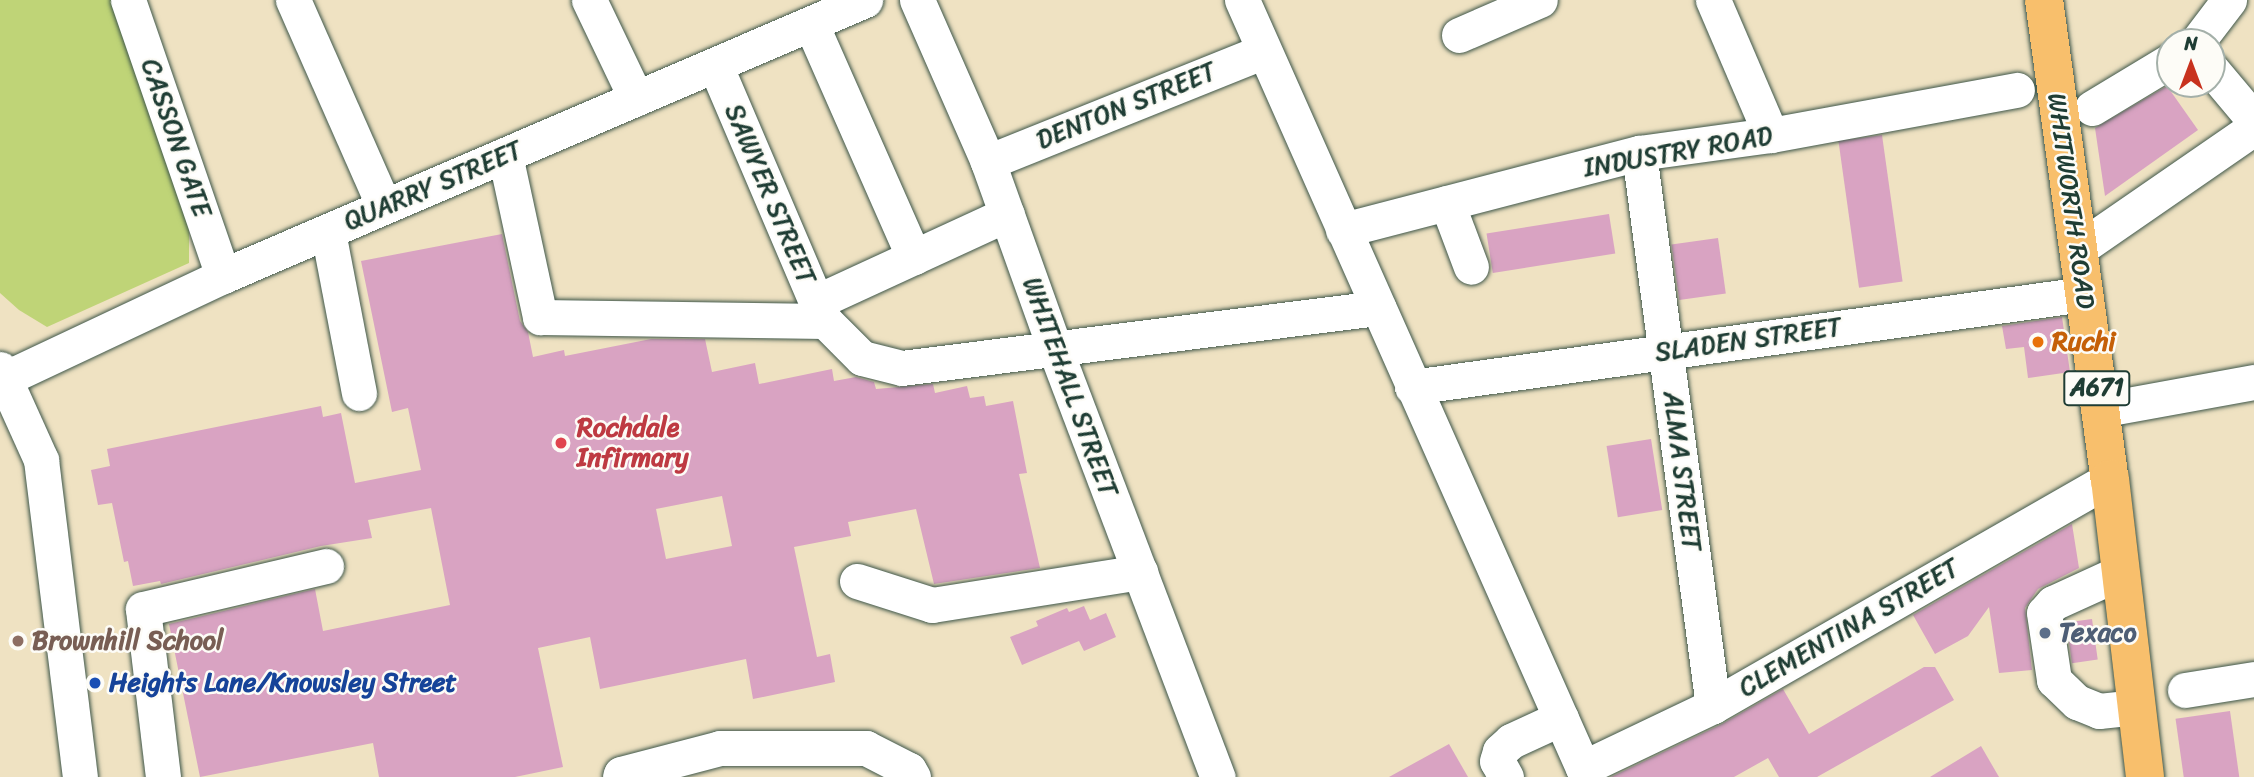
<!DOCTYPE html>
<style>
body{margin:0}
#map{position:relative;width:2254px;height:777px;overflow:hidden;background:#efe2c2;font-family:Sriracha,sans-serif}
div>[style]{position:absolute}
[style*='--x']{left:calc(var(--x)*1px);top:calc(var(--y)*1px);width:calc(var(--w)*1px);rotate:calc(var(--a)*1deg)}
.green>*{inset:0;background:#bfd477}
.building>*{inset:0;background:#d9a3c2;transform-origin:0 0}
.roads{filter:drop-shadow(0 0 2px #3e5649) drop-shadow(0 0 2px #3e5649)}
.minor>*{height:35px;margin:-17.5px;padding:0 17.5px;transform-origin:17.5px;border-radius:17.5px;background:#fff}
.major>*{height:38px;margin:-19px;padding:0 19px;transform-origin:19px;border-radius:19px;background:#f8bf6c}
.dots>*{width:19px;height:19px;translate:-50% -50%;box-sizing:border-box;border:4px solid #fdfcf7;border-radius:50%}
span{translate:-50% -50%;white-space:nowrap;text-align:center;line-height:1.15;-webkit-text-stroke:5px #fdfcf7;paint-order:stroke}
.shield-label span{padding:2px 5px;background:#fdfcf7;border:2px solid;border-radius:5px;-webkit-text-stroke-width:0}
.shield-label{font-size:24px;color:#1f3d34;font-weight:700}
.street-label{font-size:26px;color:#1f3d34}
.food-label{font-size:26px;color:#c56008;font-weight:700}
.left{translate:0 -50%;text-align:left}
.health-label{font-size:26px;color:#be3a42;font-weight:700}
.service-label{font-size:26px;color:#4e5e75;font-weight:700}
.education-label{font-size:26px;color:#785e54;font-weight:700}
.transit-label{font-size:26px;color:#164399;font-weight:700}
.north{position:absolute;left:2156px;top:28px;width:70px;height:70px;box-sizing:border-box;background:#fdfcf7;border:2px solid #a4b0a9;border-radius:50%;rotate:0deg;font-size:19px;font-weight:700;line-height:28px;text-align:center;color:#1f3d34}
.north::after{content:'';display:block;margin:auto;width:24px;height:32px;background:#c8321e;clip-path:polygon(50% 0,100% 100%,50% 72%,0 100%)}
</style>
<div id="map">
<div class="green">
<i style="clip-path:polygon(0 0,114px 0,189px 227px,189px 263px,47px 327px,19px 310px,0 293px)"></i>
</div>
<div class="building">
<i style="clip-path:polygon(2167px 86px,2198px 130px,2105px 196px,2095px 128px)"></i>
<i style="left:1882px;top:135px;width:148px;height:44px;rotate:82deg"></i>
<i style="left:1609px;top:214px;width:40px;height:124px;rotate:81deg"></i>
<i style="clip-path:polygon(evenodd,502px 234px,520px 321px,528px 332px,533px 357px,564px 350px,565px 356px,651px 339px,705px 339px,712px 372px,755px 363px,759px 384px,832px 369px,834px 381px,856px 377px,874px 382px,876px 389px,933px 384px,935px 393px,967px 386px,970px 398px,984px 396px,986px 406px,1013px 401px,1027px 473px,1019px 474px,1040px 568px,934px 584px,916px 509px,848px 522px,851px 536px,794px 547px,817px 657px,830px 654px,835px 682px,753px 699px,746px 659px,600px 689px,590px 637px,538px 648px,563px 767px,515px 777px,379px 777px,373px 743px,200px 777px,169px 624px,315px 589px,323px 631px,450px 605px,431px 508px,368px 520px,372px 538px,321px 546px,161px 584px,160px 581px,133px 586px,128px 561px,124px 562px,112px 503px,98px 505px,91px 470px,110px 466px,107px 449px,321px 406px,323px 417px,341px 413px,355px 483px,421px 470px,408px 408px,392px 412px,361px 261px,502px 234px,722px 496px,732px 546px,666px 559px,656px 509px,722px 496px)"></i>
<i style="left:1718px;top:238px;width:56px;height:47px;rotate:82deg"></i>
<i style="clip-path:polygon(2062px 317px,2070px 372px,2028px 378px,2024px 347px,2006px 349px,2002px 326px)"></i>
<i style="left:1651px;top:439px;width:72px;height:45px;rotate:81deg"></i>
<i style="clip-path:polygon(2072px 524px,2079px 568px,2038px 589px,2025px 608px,2032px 670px,1999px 673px,1989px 607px,1968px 636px,1935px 654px,1913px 615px)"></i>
<i style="clip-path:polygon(1084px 606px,1090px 620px,1106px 613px,1116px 637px,1084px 651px,1079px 641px,1022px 665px,1010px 637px,1038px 626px,1036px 621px,1067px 608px,1069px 612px)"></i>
<i style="left:2092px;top:619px;width:41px;height:26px;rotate:82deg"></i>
<i style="clip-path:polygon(1924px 667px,1935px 667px,1954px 700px,1817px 777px,1779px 777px,1768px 758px,1734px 777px,1611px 777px,1722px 724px,1783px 689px,1809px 734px)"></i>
<i style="left:2230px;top:711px;width:67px;height:55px;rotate:82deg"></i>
<i style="clip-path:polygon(1449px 744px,1468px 777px,1389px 777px)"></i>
<i style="clip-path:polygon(1981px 746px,1999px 777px,1930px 777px)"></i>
</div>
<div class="roads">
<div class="minor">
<i style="--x:128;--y:0;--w:292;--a:71"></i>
<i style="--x:293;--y:0;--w:225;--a:66.2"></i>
<i style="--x:589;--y:0;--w:109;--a:64.4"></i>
<i style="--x:917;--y:0;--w:177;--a:66.3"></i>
<i style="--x:988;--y:162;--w:199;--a:70.3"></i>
<i style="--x:1055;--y:349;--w:458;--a:69.2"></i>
<i style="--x:1242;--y:0;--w:840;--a:66.06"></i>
<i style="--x:1583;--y:768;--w:144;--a:-25.5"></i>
<i style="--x:1713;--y:706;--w:457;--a:-29.8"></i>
<i style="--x:1713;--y:0;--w:147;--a:66.8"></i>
<i style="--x:811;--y:24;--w:255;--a:66.2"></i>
<i style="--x:1459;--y:35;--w:88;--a:-23.4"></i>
<i style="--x:2197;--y:42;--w:53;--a:-52.7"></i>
<i style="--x:716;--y:67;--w:255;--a:66.9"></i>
<i style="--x:816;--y:302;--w:21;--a:65"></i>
<i style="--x:825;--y:321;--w:52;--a:45"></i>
<i style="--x:862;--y:358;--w:41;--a:14"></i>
<i style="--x:902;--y:368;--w:480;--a:-7.2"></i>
<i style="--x:2212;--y:70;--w:65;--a:50"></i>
<i style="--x:2092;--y:108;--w:91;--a:-31.1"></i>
<i style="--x:1639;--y:153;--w:558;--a:82.38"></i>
<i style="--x:505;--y:155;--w:166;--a:77.8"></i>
<i style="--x:540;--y:317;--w:285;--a:0.8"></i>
<i style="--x:988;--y:162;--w:297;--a:-21.9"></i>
<i style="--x:1447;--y:203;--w:68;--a:69.4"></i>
<i style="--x:1343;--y:230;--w:306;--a:-14.6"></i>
<i style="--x:1639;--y:153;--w:133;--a:-7.8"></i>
<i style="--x:1771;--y:135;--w:250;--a:-10.4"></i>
<i style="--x:328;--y:232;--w:164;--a:79.1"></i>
<i style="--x:2077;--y:250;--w:215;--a:-34.6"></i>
<i style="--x:816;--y:302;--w:210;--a:-24.7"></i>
<i style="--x:0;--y:369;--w:100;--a:65.7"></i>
<i style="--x:41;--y:460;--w:319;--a:83"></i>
<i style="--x:4;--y:379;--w:242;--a:-25.2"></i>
<i style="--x:223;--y:276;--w:699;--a:-23.26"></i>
<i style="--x:1412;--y:387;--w:678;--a:-7.88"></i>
<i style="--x:2100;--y:410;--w:157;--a:-10.3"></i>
<i style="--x:2121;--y:572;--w:75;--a:155.5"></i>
<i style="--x:2053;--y:603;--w:13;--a:132"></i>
<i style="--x:2044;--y:613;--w:68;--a:81.5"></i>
<i style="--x:2054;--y:680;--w:32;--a:44"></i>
<i style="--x:2077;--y:702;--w:24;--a:22"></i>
<i style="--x:2099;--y:711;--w:38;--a:-6"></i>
<i style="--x:857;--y:581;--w:79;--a:17.7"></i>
<i style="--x:932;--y:605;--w:211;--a:-9"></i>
<i style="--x:2185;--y:690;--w:70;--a:-9.1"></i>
<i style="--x:163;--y:777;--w:169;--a:-96.8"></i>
<i style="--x:143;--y:609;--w:188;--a:-13.2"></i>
<i style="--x:620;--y:777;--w:3;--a:-72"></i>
<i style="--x:621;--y:774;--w:102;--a:-14.7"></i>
<i style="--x:720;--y:748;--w:146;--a:0"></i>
<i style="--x:866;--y:748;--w:48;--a:27.1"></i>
<i style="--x:909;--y:770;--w:8;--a:60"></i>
<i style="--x:1506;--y:777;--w:18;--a:-119"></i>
<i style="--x:1497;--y:761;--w:10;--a:-73"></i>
<i style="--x:1500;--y:751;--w:15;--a:-42"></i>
<i style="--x:1511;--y:741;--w:55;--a:-24.7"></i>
</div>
<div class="major">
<i style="--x:2044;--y:0;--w:484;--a:82.2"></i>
<i style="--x:2110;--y:479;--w:300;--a:83.3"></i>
</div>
</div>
<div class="dots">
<i style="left:2038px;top:342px;background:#e8710a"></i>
<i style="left:561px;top:443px;background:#e0444e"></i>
<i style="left:2045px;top:633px;background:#5c6f8a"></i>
<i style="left:18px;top:641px;background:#8d6e63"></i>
<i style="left:95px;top:683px;background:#1a4fb4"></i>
</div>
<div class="shield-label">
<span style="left:2097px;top:388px">A671</span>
</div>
<div class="street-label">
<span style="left:1126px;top:106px;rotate:-22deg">DENTON STREET</span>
<span style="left:176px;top:138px;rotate:71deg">CASSON GATE</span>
<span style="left:1678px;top:152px;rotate:-10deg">INDUSTRY ROAD</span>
<span style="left:433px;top:186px;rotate:-23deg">QUARRY STREET</span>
<span style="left:770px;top:194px;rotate:67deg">SAWYER STREET</span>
<span style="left:2071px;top:201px;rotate:82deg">WHITWORTH ROAD</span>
<span style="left:1748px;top:340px;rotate:-8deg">SLADEN STREET</span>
<span style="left:1070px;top:387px;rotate:70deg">WHITEHALL STREET</span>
<span style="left:1682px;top:471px;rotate:83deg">ALMA STREET</span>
<span style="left:1849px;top:628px;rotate:-30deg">CLEMENTINA STREET</span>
</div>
<div class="food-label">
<span class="left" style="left:2052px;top:342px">Ruchi</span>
</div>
<div class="health-label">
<span class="left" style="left:577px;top:443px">Rochdale<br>Infirmary</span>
</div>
<div class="service-label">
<span class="left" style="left:2059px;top:633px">Texaco</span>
</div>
<div class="education-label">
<span class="left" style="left:32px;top:641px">Brownhill School</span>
</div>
<div class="transit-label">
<span class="left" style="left:109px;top:683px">Heights Lane/Knowsley Street</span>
</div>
<div class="north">N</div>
</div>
